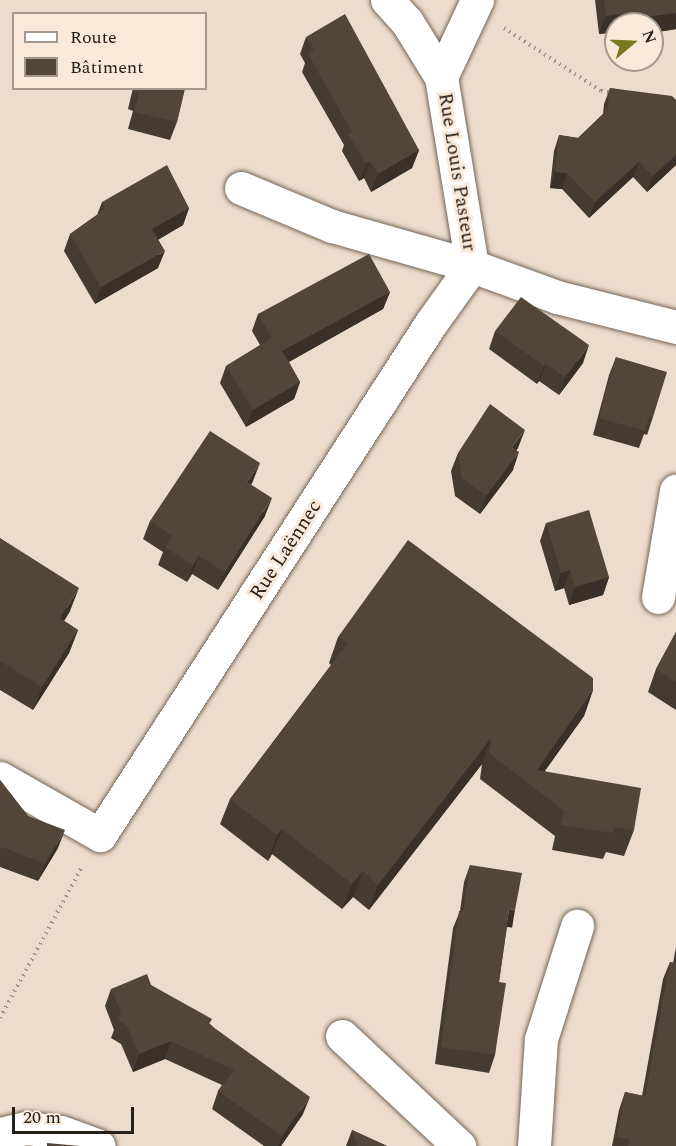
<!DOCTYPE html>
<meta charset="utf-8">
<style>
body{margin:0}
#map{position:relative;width:676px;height:1146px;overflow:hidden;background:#eddccc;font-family:Spectral,serif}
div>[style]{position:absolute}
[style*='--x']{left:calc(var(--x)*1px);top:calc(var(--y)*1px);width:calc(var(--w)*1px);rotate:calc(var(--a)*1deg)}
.path>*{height:4px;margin-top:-2px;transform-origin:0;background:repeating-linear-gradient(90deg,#9e9185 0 1.5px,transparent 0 6px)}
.roads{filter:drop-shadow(0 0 2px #746557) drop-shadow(0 0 2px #746557)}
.minor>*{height:33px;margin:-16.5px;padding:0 16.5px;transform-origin:16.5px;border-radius:16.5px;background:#fff}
.wall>*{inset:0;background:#473b30}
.shaded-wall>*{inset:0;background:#3a3027;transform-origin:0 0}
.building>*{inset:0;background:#534538}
span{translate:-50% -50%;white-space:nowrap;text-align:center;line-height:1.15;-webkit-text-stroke:6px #fae9d9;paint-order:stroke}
.street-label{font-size:20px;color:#26201a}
.legend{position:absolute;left:12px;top:12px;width:195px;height:78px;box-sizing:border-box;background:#fae9d9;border:2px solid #a5998d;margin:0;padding:8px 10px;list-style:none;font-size:18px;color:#26201a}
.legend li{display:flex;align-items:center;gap:12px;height:30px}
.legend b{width:30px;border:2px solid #a5998d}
.north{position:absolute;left:604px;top:12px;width:60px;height:60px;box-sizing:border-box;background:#fae9d9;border:2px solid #a5998d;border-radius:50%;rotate:71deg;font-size:16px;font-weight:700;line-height:24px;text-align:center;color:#26201a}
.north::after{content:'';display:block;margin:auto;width:21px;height:27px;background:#7b791f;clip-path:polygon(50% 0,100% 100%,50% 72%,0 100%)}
.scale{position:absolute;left:12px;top:1107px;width:122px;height:27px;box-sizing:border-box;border:3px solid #26201a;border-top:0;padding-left:8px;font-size:18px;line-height:21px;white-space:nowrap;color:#26201a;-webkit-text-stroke:4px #fae9d9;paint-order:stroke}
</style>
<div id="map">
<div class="path">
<i style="--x:504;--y:28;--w:116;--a:33"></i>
<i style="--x:601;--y:91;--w:12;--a:9"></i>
<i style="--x:0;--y:1018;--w:172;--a:-61.5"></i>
</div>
<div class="roads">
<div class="minor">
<i style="--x:441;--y:77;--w:85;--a:-64.9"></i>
<i style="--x:241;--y:188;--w:99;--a:22.7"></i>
<i style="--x:332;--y:226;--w:146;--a:15.9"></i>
<i style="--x:472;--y:266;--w:90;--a:20"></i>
<i style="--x:557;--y:297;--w:123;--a:14.1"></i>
<i style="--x:658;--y:597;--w:108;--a:-80.4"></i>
<i style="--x:0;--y:778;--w:115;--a:29.7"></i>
<i style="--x:100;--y:835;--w:610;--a:-57.12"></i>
<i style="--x:431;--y:323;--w:70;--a:-54.3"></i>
<i style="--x:472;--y:266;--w:192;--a:-99.3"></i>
<i style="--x:441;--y:77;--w:65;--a:-121.7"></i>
<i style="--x:407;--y:22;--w:30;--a:-132"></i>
<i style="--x:342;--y:1036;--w:161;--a:43.2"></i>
<i style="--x:0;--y:1134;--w:28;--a:-13"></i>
<i style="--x:27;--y:1128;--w:34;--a:7"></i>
<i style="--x:61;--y:1132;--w:40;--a:20.2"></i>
<i style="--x:534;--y:1146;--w:107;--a:-86.3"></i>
<i style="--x:541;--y:1039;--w:119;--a:-72.3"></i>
</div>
</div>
<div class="wall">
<i style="clip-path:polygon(595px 0,676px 0,676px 29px,652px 33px,652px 24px,616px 24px,616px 32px,599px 34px)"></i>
<i style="clip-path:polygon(306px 37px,419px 150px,412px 168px,371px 192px,364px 178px,359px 181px,342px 151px,344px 145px,302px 72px,305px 63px,300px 54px)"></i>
<i style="clip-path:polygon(133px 88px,185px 88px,177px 122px,170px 140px,128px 129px,133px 111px,128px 109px)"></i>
<i style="clip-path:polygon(610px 88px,676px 100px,676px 165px,647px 192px,633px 177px,589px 218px,562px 189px,550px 188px,554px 151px,559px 135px,578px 138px,603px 114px,604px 104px)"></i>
<i style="clip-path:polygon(102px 202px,189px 208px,183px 225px,158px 240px,158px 268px,95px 304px,64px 251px,70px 234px,97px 215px)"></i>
<i style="clip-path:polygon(390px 292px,383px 309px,289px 362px,300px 382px,294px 399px,246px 427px,220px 383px,226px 366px,260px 345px,252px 331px,258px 314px)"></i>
<i style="clip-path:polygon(495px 331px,583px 363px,559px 395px,539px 381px,537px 384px,489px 349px)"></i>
<i style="clip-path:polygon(616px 357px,653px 417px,647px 435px,644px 434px,639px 448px,593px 435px,609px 375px)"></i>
<i style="clip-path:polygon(518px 448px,516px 450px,513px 470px,480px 514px,455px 496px,451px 471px,458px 453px)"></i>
<i style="clip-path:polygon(253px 481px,251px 485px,265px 516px,218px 590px,192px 574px,187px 582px,158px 565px,163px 552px,143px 539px,150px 521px)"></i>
<i style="clip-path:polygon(546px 523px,609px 577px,603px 595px,569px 605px,564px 588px,555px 591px,540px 541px)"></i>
<i style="clip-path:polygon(0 538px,70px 611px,64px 621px,78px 630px,69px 653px,33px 710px,0 690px)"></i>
<i style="clip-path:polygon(676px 632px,676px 710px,648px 692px,656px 669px)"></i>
<i style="clip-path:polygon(338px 637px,593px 690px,584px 716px,545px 771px,634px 830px,624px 856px,606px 852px,603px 859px,552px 850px,555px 836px,480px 779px,482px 764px,369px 910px,353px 897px,342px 909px,272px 854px,268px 861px,220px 824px,230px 799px,331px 665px,329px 663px)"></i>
<i style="clip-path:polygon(0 780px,28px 816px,58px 848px,38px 881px,0 867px)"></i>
<i style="clip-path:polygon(470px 865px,509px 927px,507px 927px,499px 982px,495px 1055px,489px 1073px,435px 1064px,453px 928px,460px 911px,464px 882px)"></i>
<i style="clip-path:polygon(676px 947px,676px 1146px,612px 1146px,619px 1110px,625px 1092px,642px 1096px,663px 979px,670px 962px,673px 963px)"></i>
<i style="clip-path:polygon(151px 985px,210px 1024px,303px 1114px,281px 1146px,264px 1146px,212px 1109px,218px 1091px,222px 1085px,165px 1059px,133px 1072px,121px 1044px,111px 1038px,114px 1030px,105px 1006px,111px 989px)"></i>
<i style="clip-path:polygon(352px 1130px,387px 1146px,346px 1146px)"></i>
</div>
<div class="shaded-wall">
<i style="clip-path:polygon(629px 13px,626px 24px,616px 24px,616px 32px,599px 34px,606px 16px)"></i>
<i style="clip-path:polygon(676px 13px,676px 29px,652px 33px,652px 24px,628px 24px,630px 19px)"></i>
<i style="clip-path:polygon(419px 150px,412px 168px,371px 192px,378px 174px)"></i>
<i style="clip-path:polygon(676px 155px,676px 165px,647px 192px,653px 176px)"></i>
<i style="clip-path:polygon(370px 161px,364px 178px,359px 181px,366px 164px)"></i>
<i style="clip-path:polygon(639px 162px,633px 177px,589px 218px,595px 202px)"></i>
<i style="clip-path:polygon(555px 172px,567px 173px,562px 189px,550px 188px)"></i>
<i style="clip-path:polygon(189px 208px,183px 225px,146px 246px,152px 229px)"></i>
<i style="clip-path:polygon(165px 251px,158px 268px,95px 304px,101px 287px)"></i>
<i style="clip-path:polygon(390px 292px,383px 309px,276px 369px,282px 351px)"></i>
<i style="clip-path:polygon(589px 345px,583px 363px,559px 395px,565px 377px)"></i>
<i style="clip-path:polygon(546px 364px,539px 381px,537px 384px,544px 366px)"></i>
<i style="clip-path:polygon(300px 382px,294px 399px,246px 427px,253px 410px)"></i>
<i style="clip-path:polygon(525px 430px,518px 448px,506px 464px,512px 447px)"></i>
<i style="clip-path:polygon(519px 452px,513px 470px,480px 514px,486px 496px)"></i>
<i style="clip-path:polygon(260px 463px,253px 481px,241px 500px,247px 482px)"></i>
<i style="clip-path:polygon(272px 498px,265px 516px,218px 590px,225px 572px)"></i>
<i style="clip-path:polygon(199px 556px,192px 574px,187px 582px,193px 565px)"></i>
<i style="clip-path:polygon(570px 570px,564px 588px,555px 591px,561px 573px)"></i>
<i style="clip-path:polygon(609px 577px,603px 595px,569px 605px,575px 587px)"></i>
<i style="clip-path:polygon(79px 588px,70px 611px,51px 642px,60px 618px)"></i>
<i style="clip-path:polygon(78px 630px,69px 653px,33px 710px,42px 687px)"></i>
<i style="clip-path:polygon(593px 690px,584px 716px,533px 787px,537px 770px)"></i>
<i style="clip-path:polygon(491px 738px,482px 764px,369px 910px,378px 885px)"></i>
<i style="clip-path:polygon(282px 829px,272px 854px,268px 861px,277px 835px)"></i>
<i style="clip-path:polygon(65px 830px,58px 848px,38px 881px,45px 864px)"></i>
<i style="clip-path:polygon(363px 871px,353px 897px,342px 909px,352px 884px)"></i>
<i style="left:509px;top:909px;width:6px;height:18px;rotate:9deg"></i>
<i style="clip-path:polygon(171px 1041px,165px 1059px,133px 1072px,139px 1054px)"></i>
<i style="clip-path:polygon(310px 1097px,303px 1114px,281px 1146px,278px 1146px,282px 1136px)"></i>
</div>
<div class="building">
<i style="clip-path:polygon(604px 0,676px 0,676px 13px,630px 19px,629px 13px,606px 16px)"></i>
<i style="clip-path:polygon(345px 14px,419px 150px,378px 174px,370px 161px,366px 164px,348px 134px,352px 132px,308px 54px,314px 51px,306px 37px)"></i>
<i style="clip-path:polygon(135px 88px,185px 88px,177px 122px,134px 112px,139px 93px,135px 92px)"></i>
<i style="clip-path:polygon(610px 88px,672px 96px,676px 100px,676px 155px,653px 176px,639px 162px,595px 202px,567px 173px,555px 172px,559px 135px,578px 138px,607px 110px)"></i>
<i style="clip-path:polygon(167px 165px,189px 208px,152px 229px,165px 251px,101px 287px,70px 234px,105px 209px,102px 202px)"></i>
<i style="clip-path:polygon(369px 254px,390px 292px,282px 351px,300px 382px,253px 410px,226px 366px,272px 338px,258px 314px)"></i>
<i style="clip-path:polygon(521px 297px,589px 345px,565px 377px,546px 364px,544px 366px,495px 331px)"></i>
<i style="clip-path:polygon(616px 357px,667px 372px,653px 417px,649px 416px,645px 431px,599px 418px)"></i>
<i style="clip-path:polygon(490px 404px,525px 430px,512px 447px,519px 452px,486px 496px,462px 478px,458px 453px)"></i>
<i style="clip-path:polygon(210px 431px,260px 463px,247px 482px,272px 498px,225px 572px,199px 556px,193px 565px,165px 547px,172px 536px,150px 521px)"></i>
<i style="clip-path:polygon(589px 510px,609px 577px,575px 587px,570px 570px,561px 573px,546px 523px)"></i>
<i style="clip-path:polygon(0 538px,79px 588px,60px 618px,78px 630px,42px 687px,0 661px)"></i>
<i style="clip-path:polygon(408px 540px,593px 678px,593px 690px,537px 770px,641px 788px,634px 830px,614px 827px,613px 833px,561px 825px,564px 811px,489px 753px,491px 738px,378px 885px,363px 871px,352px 884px,282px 829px,277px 835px,230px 799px,347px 644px,338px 637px)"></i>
<i style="clip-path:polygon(676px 632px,676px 682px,656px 669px)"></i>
<i style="clip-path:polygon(0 780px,28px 816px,65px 830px,45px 864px,2px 847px,0 849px)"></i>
<i style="clip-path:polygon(470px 865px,522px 873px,515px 910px,509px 909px,499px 982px,506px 983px,495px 1055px,441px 1047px,459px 911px,463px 911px)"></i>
<i style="clip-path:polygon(670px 962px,676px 963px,676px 1146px,628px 1146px,629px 1139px,617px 1137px,625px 1092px,645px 1096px)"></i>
<i style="clip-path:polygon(147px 974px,151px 985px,212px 1019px,209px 1024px,310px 1097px,282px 1136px,218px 1091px,234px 1070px,171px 1041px,139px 1054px,127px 1026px,118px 1020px,121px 1012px,111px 989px)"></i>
<i style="clip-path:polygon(352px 1130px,387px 1146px,357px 1146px)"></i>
<i style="clip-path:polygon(47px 1143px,80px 1146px,47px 1146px)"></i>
</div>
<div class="street-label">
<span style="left:457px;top:172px;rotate:81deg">Rue Louis Pasteur</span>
<span style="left:286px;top:550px;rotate:-57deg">Rue Laënnec</span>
</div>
<ul class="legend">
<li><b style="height:8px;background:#fff"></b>Route</li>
<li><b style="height:16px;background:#534538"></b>Bâtiment</li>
</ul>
<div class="north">N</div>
<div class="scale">20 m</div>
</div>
